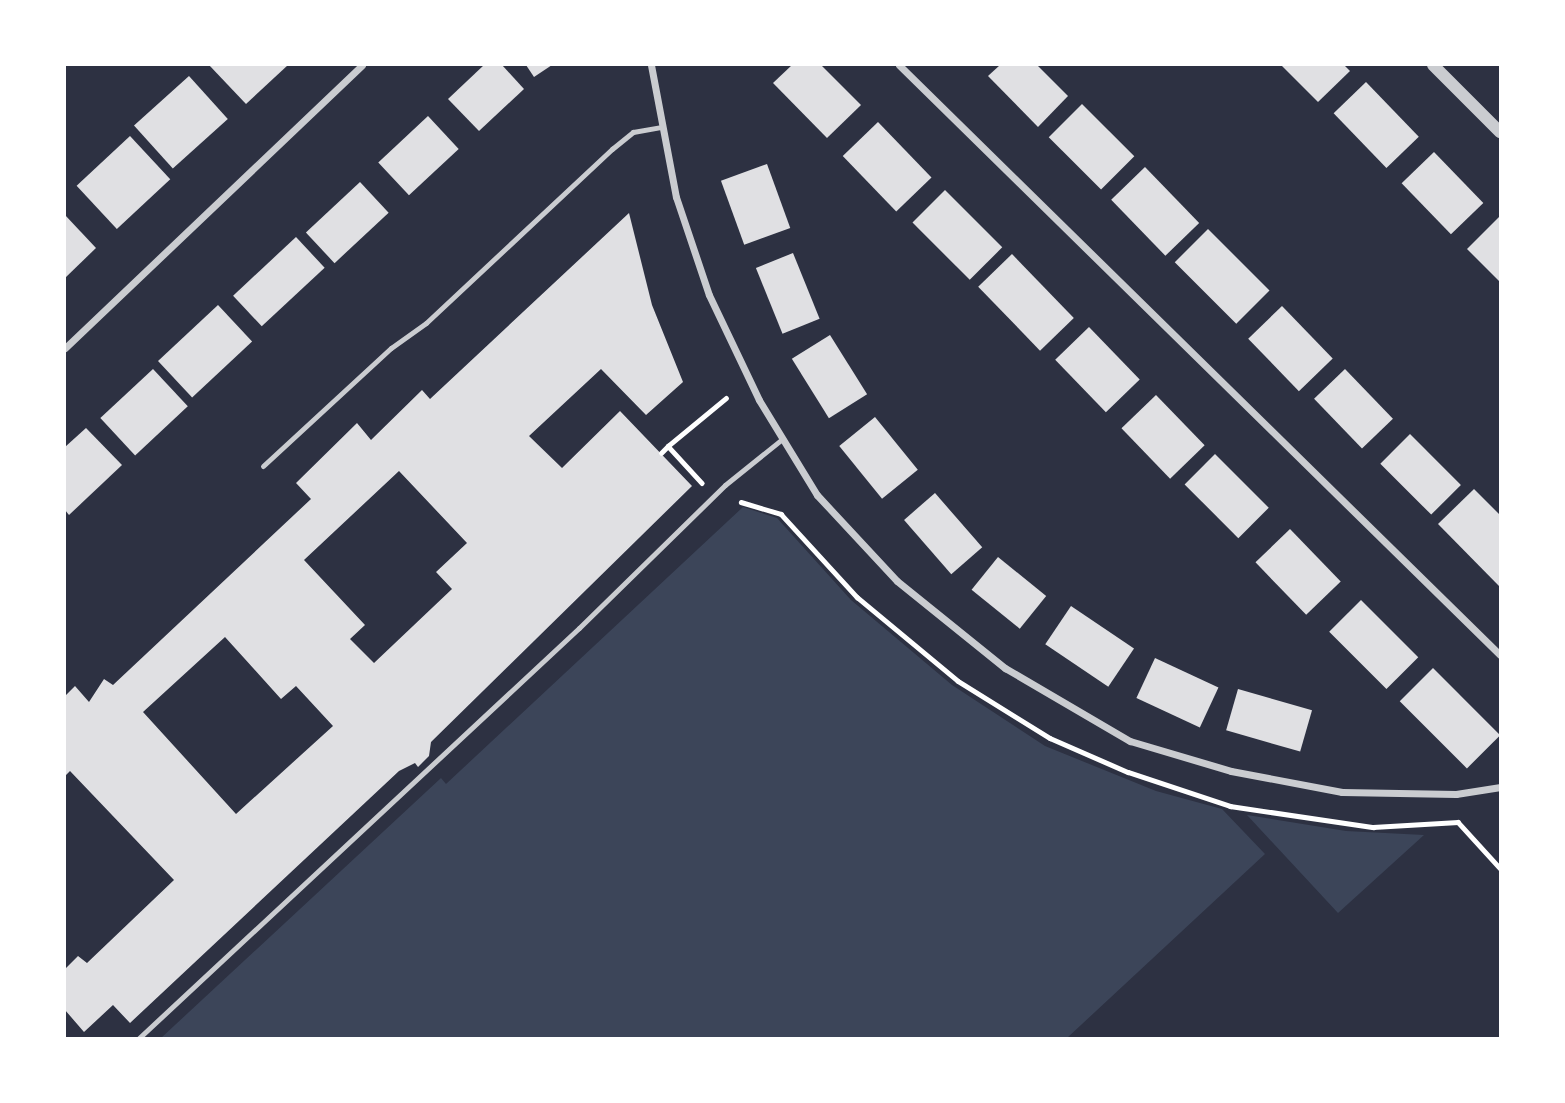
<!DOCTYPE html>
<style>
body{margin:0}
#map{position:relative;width:1565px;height:1103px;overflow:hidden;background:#2d3142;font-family:Literata,serif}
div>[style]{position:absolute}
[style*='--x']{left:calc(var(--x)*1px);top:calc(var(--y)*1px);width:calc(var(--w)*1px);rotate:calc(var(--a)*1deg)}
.green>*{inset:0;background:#3c4559}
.building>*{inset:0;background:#e0e0e3;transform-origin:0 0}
.path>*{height:4.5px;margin:-2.25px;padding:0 2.25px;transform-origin:2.25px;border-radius:2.25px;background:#fff}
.service>*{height:5px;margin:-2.5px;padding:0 2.5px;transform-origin:2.5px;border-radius:2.5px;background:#caccd0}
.minor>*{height:7px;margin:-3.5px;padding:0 3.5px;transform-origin:3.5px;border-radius:3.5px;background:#caccd0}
.tertiary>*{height:12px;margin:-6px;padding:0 6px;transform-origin:6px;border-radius:6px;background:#caccd0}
span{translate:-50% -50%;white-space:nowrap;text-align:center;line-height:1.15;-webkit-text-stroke:6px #fff;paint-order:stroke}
.frame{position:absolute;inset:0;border:66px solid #fff;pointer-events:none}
</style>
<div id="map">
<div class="green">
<i style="clip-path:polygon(743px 507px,777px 518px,851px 600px,952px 685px,1045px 746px,1156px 791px,1222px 809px,1265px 854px,1067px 1038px,161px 1038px,441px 778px,446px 784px)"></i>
<i style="clip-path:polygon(1247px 815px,1346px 831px,1424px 835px,1338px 913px)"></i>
</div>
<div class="building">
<i style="clip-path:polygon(209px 65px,288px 65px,246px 104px)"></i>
<i style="clip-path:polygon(484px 65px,502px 65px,524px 89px,479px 131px,448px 99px)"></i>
<i style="clip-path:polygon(526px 65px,552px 65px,534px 77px)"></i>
<i style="clip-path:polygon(792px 65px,821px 65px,861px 105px,827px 138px,773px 83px)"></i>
<i style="clip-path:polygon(1000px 65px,1037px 65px,1068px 96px,1038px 127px,988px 76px)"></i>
<i style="clip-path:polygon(1281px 65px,1344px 65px,1350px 71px,1318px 102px)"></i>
<i style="left:189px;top:76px;width:58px;height:74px;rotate:48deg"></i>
<i style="left:1366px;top:82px;width:76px;height:45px;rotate:46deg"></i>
<i style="left:1082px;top:104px;width:74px;height:47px;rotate:45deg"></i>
<i style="left:428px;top:116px;width:45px;height:68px;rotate:47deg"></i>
<i style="left:878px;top:122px;width:77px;height:49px;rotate:46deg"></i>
<i style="left:130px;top:136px;width:59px;height:73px;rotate:47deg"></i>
<i style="left:1434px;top:152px;width:71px;height:45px;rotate:46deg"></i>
<i style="left:767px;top:164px;width:68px;height:49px;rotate:70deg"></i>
<i style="left:1145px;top:167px;width:78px;height:47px;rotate:46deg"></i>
<i style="left:360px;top:182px;width:42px;height:74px;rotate:47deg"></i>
<i style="left:945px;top:190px;width:81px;height:46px;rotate:45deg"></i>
<i style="clip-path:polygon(evenodd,629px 213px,652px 305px,683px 382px,646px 415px,601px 369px,529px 436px,562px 468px,620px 411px,692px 486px,431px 742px,429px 756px,418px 767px,415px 763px,399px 771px,130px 1023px,113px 1005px,84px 1032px,65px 1010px,65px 969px,78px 956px,87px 963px,174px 880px,70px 771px,65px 776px,65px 696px,75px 686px,89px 702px,104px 679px,113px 685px,311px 499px,296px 483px,357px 423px,371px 440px,422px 390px,430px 399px,629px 213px,399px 471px,467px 543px,436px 572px,452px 589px,374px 663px,350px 639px,365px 625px,304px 560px,399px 471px,629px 213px,225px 637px,281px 699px,296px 686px,333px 726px,236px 814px,143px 712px,225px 637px)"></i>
<i style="clip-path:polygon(65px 215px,96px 248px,65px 278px)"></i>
<i style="clip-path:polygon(1499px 217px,1500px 219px,1500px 282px,1467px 249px)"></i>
<i style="left:1208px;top:229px;width:87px;height:47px;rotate:45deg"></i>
<i style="left:296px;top:237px;width:42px;height:86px;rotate:47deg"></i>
<i style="left:793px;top:253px;width:71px;height:40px;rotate:68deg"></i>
<i style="left:1012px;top:254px;width:89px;height:47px;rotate:46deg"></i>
<i style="left:218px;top:305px;width:50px;height:82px;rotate:47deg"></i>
<i style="left:1282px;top:306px;width:73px;height:47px;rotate:46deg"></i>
<i style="left:1089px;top:327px;width:73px;height:47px;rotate:46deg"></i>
<i style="left:830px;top:335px;width:70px;height:45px;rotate:58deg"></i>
<i style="left:153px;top:369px;width:51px;height:72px;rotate:47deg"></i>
<i style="left:1345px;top:369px;width:69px;height:43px;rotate:46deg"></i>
<i style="left:1156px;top:395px;width:70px;height:48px;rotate:46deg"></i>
<i style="left:875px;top:417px;width:68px;height:46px;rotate:51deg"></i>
<i style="clip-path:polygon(86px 428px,122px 465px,69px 515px,65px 510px,65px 447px)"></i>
<i style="left:1410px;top:434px;width:72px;height:42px;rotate:45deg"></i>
<i style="left:1215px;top:454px;width:76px;height:43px;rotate:45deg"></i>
<i style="clip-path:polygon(1474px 489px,1500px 515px,1499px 586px,1438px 524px)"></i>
<i style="left:935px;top:493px;width:72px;height:41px;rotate:49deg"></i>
<i style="left:1290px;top:529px;width:73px;height:48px;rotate:46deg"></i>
<i style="left:998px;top:557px;width:62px;height:42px;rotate:39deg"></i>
<i style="left:1361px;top:600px;width:81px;height:45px;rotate:45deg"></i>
<i style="left:1071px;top:606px;width:76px;height:46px;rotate:34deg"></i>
<i style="left:1155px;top:658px;width:70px;height:44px;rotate:25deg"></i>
<i style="left:1433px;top:668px;width:95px;height:47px;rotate:45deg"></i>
<i style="left:1238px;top:689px;width:77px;height:43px;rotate:16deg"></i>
</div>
<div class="path">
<i style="--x:668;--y:446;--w:75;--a:-39.6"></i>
<i style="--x:661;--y:453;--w:10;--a:-45"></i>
<i style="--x:668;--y:446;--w:50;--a:47.4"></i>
<i style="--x:741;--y:502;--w:42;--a:16.7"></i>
<i style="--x:781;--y:514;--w:113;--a:47.5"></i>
<i style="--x:857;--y:597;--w:131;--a:39.7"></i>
<i style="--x:958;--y:681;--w:108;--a:31.8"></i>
<i style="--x:1050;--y:738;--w:85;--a:23.6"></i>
<i style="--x:1128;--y:772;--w:108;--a:18.4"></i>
<i style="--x:1230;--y:806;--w:145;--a:8.4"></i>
<i style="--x:1373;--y:827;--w:85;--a:-3.4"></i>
<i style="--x:1458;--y:822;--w:62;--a:47.6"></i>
</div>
<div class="service">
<i style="--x:263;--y:466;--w:174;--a:-42.7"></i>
<i style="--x:391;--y:348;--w:43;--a:-35.5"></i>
<i style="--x:426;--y:323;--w:255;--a:-43.1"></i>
<i style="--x:612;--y:149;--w:27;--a:-39"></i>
<i style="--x:633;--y:132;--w:28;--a:-10"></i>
<i style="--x:139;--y:1038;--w:601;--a:-42.98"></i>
<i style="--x:579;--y:628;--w:204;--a:-44.4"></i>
<i style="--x:725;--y:485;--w:72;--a:-38.8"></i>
</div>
<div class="minor">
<i style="--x:651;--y:65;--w:134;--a:79.3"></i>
<i style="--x:676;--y:197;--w:103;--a:71.4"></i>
<i style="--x:709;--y:295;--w:116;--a:64.5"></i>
<i style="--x:759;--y:400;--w:111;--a:58.6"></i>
<i style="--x:817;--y:495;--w:117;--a:47.1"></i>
<i style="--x:897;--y:581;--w:139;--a:38.9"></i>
<i style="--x:1005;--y:668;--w:145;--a:30.3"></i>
<i style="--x:1130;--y:741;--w:105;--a:16.5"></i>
<i style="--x:1231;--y:771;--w:113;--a:10.7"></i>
<i style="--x:1342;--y:792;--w:114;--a:1"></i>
<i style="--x:1456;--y:794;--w:45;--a:-9"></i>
<i style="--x:899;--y:65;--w:842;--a:44.47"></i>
<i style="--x:65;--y:348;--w:410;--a:-43.6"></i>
</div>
<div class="tertiary">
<i style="--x:1433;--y:65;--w:95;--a:45"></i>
</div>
<div class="frame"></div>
</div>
